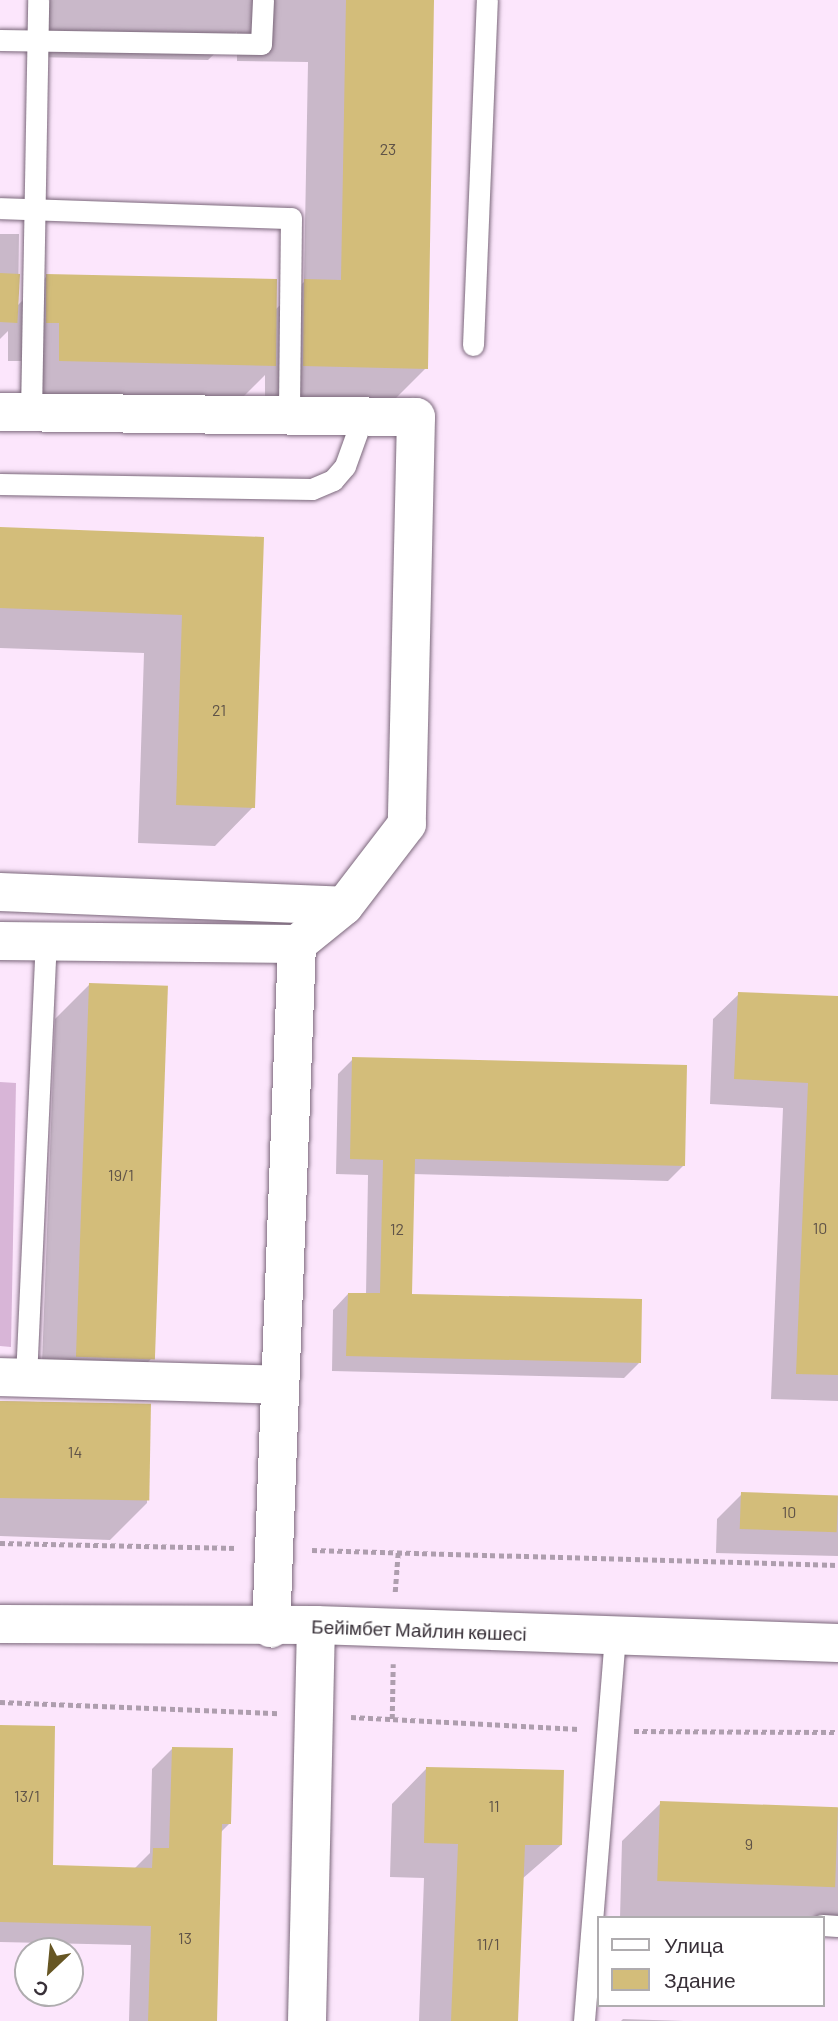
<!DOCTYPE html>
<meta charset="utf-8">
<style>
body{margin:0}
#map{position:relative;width:838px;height:2021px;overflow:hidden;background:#fce6fc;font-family:Barlow,sans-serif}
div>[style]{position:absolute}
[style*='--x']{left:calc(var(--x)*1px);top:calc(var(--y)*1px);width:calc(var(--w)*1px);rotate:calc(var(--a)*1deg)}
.green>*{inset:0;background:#d8b5d7}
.shadow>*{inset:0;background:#0003}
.building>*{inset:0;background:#d3bd7a;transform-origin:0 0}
.path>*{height:4.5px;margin-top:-2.25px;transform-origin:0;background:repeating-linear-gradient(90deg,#ae9eae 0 5px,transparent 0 8.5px)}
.roads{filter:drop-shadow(0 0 2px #7b687b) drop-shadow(0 0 2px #7b687b)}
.lane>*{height:21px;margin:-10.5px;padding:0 10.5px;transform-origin:10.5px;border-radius:10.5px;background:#fff}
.street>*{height:38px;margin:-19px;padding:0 19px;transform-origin:19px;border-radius:19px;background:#fff}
.secondary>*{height:38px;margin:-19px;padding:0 19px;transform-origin:19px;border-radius:19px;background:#fff}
span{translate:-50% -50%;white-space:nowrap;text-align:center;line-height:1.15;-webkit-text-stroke:5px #fff;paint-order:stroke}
.number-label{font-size:16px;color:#5f5348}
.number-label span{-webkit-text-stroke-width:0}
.street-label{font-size:19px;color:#383038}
.legend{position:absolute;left:597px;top:1916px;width:228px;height:91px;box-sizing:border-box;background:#fff;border:2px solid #afacaf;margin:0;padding:9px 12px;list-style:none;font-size:21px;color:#383038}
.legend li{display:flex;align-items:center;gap:14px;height:35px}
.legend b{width:35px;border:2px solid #afacaf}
.north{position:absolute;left:14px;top:1937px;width:70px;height:70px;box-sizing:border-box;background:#fff;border:2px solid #afacaf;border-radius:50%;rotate:206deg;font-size:19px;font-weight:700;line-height:28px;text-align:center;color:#383038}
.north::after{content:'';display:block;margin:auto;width:24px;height:32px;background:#665623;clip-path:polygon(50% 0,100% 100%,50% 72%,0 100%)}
</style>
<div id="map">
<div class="green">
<i style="clip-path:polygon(0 1082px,16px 1083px,11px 1347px,0 1346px)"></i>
</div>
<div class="shadow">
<i style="clip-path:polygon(28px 0,433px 0,426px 368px,387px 407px,265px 404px,265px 375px,236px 404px,20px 400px,21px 361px,8px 361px,8px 331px,0 339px,0 234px,19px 234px,18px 305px,47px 276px,275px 310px,304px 282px,308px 62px,237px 61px,237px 32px,208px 60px,27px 57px)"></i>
<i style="clip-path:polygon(0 529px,263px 538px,253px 807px,215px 846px,138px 843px,144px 653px,0 648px)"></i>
<i style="clip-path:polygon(89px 985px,151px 1359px,117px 1393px,41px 1391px,55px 1019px)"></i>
<i style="clip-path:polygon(739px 994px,838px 998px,838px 1401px,771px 1399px,783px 1108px,710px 1104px,713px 1019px)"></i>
<i style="clip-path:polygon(353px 1059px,684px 1165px,668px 1181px,413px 1174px,410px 1295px,639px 1363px,624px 1378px,332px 1371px,333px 1310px,348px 1294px,366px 1295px,368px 1175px,336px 1174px,338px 1074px)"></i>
<i style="clip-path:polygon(0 1401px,149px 1405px,147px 1503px,110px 1540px,0 1536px)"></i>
<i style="clip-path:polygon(742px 1494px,838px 1496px,838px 1556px,716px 1553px,717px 1519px)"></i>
<i style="clip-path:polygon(0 1727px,51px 1867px,134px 1869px,150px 1853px,152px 1769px,173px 1748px,230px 1823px,220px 1833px,215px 2021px,129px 2021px,131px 1945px,0 1942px)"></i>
<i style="clip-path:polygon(426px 1769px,561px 1845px,522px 1879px,516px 2021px,419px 2021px,424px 1878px,390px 1877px,392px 1804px)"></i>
<i style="clip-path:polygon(661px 1803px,838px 1808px,838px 1926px,822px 1918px,620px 1918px,622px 1841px)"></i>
<i style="clip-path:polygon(623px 2019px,684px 2021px,621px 2021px)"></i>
</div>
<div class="building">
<i style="clip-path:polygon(346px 0,434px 0,428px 369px,303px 366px,304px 279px,341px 280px)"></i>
<i style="left:0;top:273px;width:20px;height:49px;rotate:3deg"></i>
<i style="clip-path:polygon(46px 274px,277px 279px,276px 366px,59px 361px,59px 323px,46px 323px)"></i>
<i style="clip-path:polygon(0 527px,264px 537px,255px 808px,176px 805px,182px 615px,0 608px)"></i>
<i style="left:89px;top:983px;width:79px;height:374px;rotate:2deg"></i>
<i style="clip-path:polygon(738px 992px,838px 996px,838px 1375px,796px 1374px,808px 1083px,734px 1079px)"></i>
<i style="clip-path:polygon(352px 1057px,687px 1065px,685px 1166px,415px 1159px,412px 1294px,642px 1299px,641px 1363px,346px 1356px,348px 1293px,380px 1293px,383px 1160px,350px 1159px)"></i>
<i style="left:0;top:1401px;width:151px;height:97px;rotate:1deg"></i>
<i style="left:741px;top:1492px;width:97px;height:37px;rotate:2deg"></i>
<i style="clip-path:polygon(0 1725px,55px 1726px,53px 1865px,152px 1868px,153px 1848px,169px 1848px,172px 1747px,233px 1748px,231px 1824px,222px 1824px,217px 2021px,148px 2021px,151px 1926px,0 1922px)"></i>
<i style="clip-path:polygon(426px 1767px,564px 1770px,562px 1845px,525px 1845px,518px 2021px,451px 2021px,458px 1844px,424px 1843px)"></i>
<i style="left:660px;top:1801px;width:178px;height:80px;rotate:2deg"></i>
</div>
<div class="path">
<i style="--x:0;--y:1543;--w:237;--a:1.2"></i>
<i style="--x:312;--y:1550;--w:526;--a:1.63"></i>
<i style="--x:395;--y:1592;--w:40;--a:-85.7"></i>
<i style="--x:0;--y:1702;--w:279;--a:2.3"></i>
<i style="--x:351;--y:1717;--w:228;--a:3"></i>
<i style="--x:392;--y:1719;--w:55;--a:-89"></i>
<i style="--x:634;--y:1731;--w:204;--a:0.3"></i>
</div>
<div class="roads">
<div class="lane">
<i style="--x:0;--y:40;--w:261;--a:0.9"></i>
<i style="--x:261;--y:44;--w:44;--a:-87.4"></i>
<i style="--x:0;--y:208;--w:291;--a:2"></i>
<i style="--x:291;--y:218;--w:196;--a:90.6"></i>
<i style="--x:473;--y:345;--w:345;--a:-87.7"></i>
<i style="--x:31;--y:413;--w:413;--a:-89"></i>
<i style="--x:0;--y:484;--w:312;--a:0.9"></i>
<i style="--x:312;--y:489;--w:23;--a:-23"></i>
<i style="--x:333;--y:480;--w:18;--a:-49"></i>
<i style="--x:345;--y:466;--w:53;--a:-70.2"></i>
<i style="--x:26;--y:1378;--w:437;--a:-87.4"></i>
<i style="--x:822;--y:1925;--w:16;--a:4"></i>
<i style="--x:584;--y:2021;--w:387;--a:-85.4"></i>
</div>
<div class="street">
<i style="--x:0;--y:412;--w:416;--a:0.7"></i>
<i style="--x:416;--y:417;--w:407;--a:91.3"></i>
<i style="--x:407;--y:824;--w:103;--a:127.5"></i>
<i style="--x:344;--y:906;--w:60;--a:141"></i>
<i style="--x:297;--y:944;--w:685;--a:92.17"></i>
<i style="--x:0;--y:892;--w:344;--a:2.3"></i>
<i style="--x:0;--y:941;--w:297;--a:0.6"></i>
<i style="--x:0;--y:1377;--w:280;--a:1.6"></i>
<i style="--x:307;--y:2021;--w:396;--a:-88.7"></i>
</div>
<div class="secondary">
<i style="--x:0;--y:1624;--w:316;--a:0.2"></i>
<i style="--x:316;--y:1625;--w:522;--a:1.97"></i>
</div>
</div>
<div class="number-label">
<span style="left:388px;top:149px">23</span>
<span style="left:219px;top:710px">21</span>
<span style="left:121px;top:1175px">19/1</span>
<span style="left:820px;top:1228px">10</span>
<span style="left:397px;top:1229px">12</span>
<span style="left:75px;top:1452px">14</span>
<span style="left:789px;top:1512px">10</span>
<span style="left:27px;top:1796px">13/1</span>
<span style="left:494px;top:1806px">11</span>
<span style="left:749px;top:1844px">9</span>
<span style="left:185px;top:1938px">13</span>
<span style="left:488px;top:1944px">11/1</span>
</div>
<div class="street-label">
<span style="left:419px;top:1630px;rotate:2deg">Бейімбет Майлин көшесі</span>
</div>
<ul class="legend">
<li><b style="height:9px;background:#fff"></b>Улица</li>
<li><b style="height:19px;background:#d3bd7a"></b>Здание</li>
</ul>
<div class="north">С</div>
</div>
